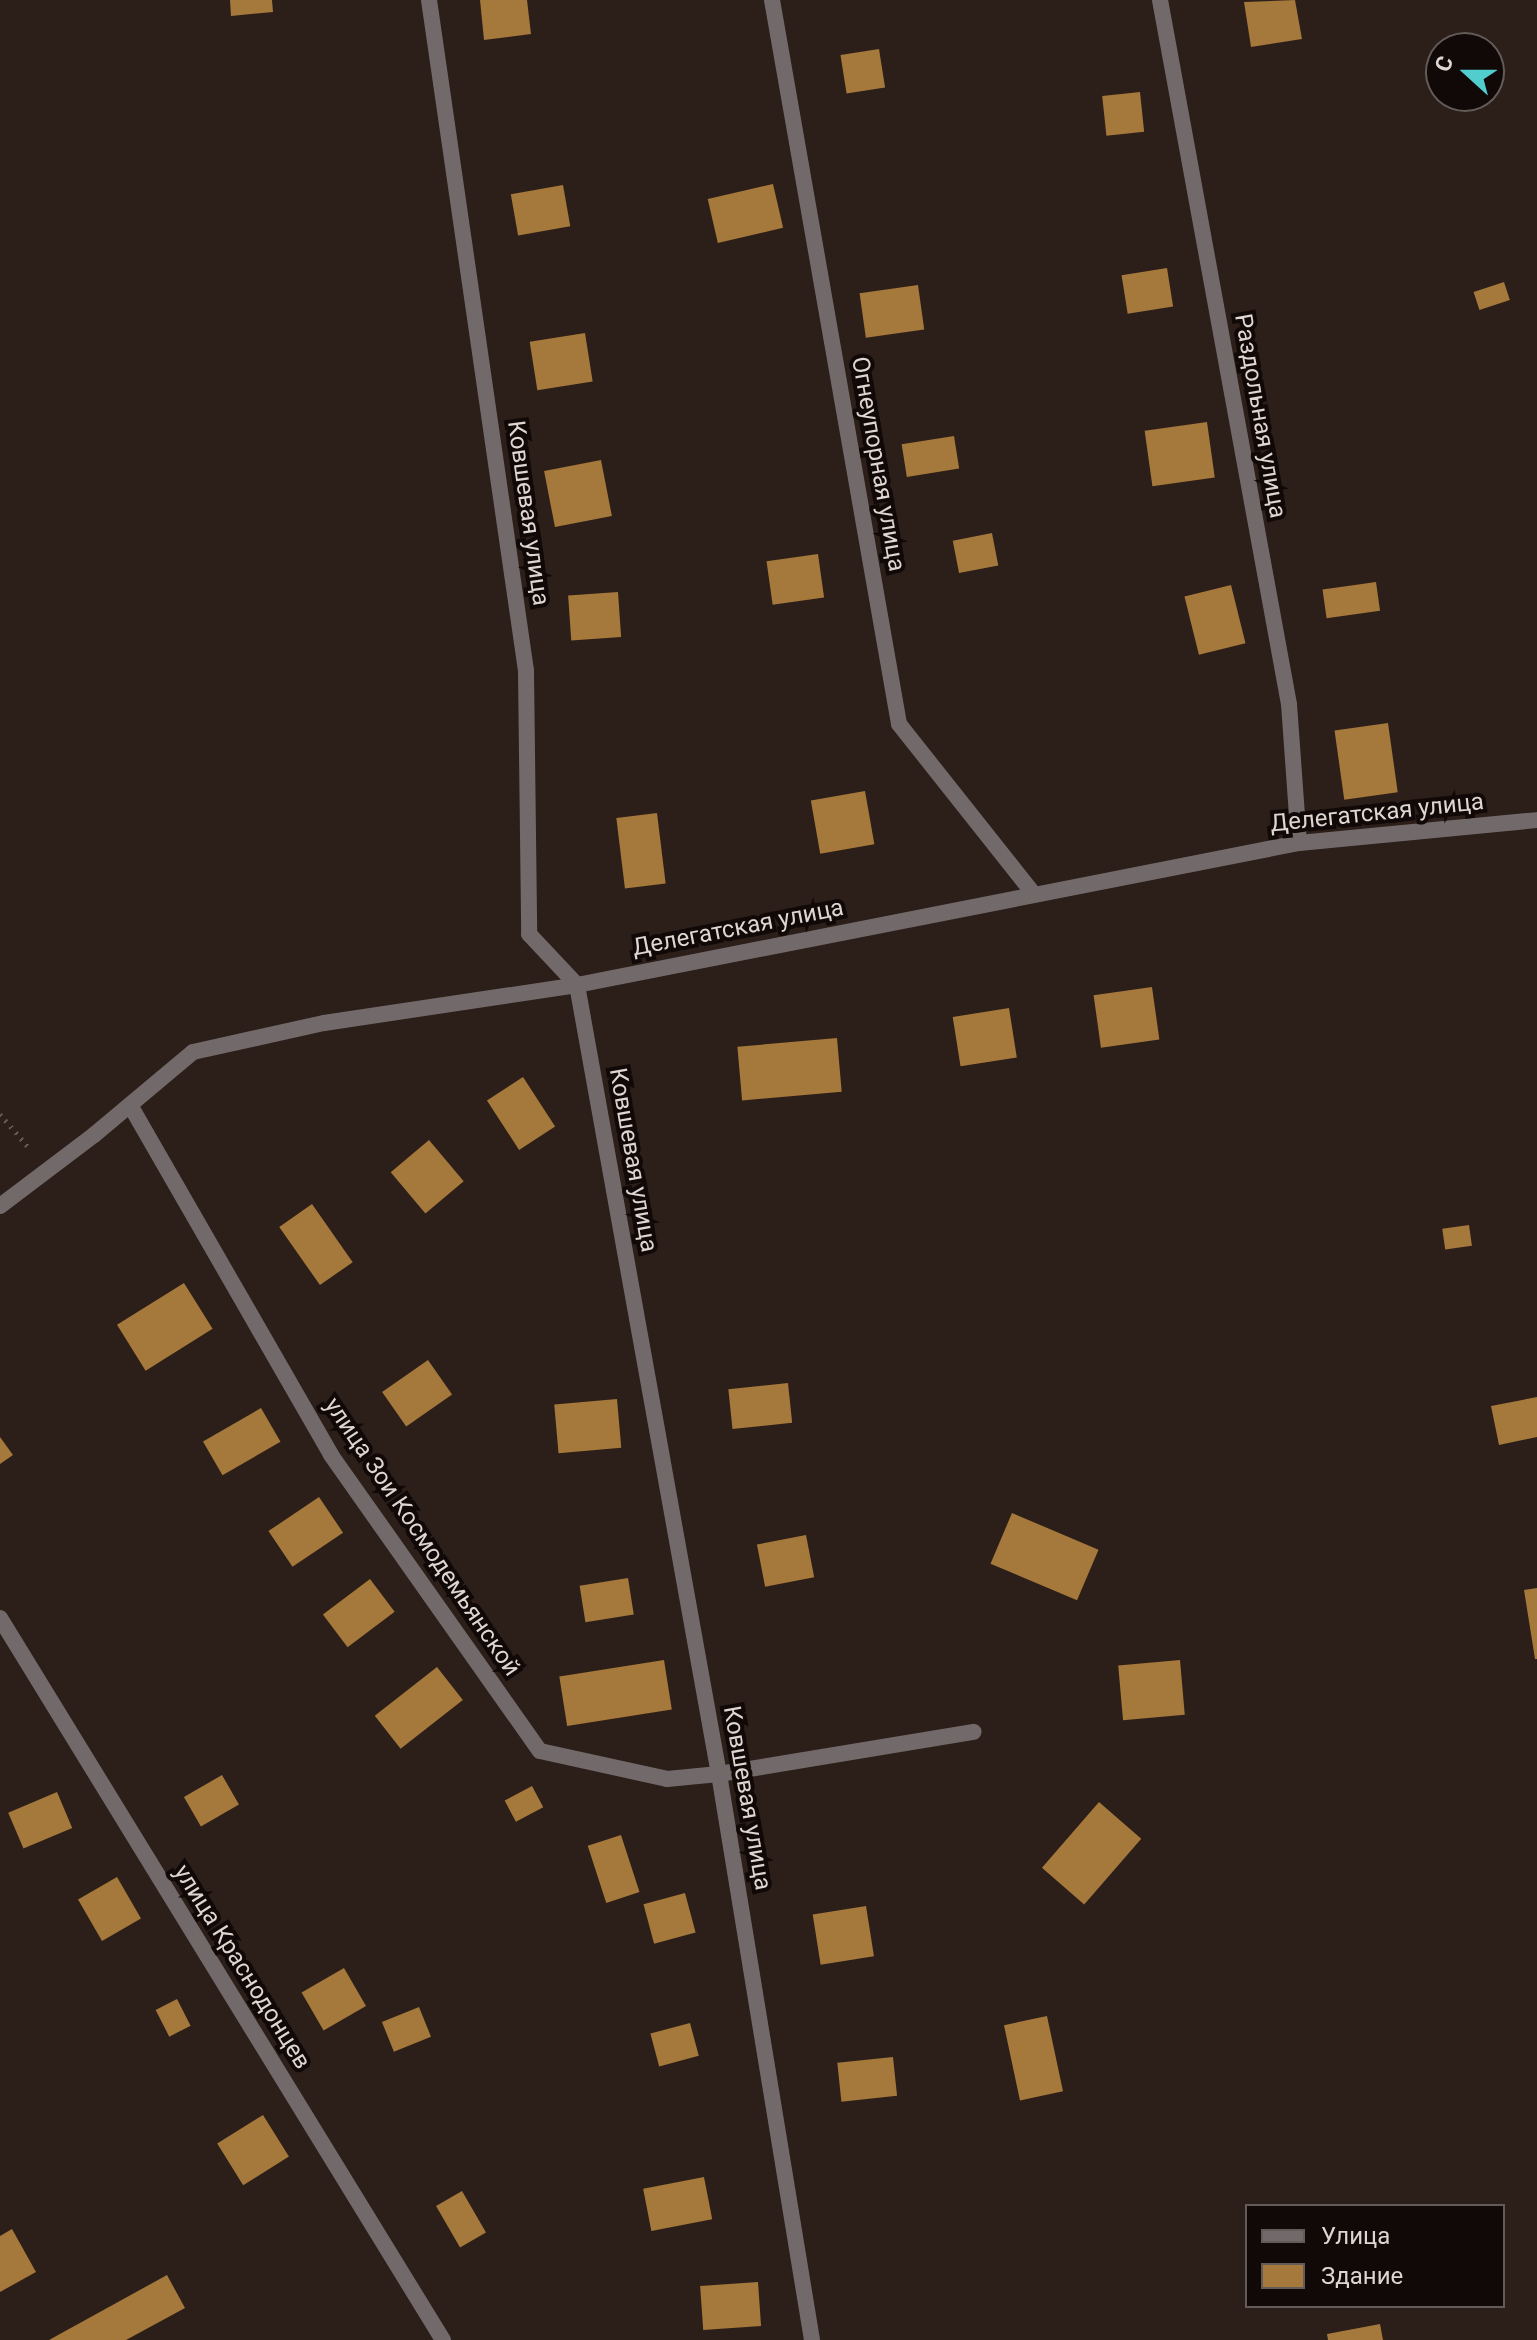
<!DOCTYPE html>
<meta charset="utf-8">
<style>
body{margin:0}
#map{position:relative;width:1537px;height:2340px;overflow:hidden;background:#2c1e18;font-family:Roboto,sans-serif}
div>[style]{position:absolute}
[style*='--x']{left:calc(var(--x)*1px);top:calc(var(--y)*1px);width:calc(var(--w)*1px);rotate:calc(var(--a)*1deg)}
.building>*{inset:0;background:#a5783b;transform-origin:0 0}
.path>*{height:5px;margin-top:-2.5px;transform-origin:0;background:repeating-linear-gradient(90deg,#635751 0 2px,transparent 0 8px)}
.lane>*{height:16px;margin:-8px;padding:0 8px;transform-origin:8px;border-radius:8px;background:#726a6a}
.street>*{height:16px;margin:-8px;padding:0 8px;transform-origin:8px;border-radius:8px;background:#726a6a}
span{translate:-50% -50%;white-space:nowrap;text-align:center;line-height:1.15;-webkit-text-stroke:8px #100907;paint-order:stroke}
.street-label{font-size:24px;color:#dfd5d1}
.legend{position:absolute;left:1245px;top:2204px;width:260px;height:104px;box-sizing:border-box;background:#100907;border:2px solid #635b58;margin:0;padding:10px 14px;list-style:none;font-size:24px;color:#dfd5d1}
.legend li{display:flex;align-items:center;gap:16px;height:40px}
.legend b{width:40px;border:2px solid #635b58}
.north{position:absolute;left:1425px;top:32px;width:80px;height:80px;box-sizing:border-box;background:#100907;border:2px solid #635b58;border-radius:50%;rotate:291deg;font-size:22px;font-weight:700;line-height:32px;text-align:center;color:#dfd5d1}
.north::after{content:'';display:block;margin:auto;width:28px;height:36px;background:#52cdce;clip-path:polygon(50% 0,100% 100%,50% 72%,0 100%)}
</style>
<div id="map">
<div class="building">
<i style="clip-path:polygon(230px 0,272px 0,273px 12px,231px 16px)"></i>
<i style="clip-path:polygon(480px 0,527px 0,531px 34px,484px 40px)"></i>
<i style="clip-path:polygon(1295px 0,1302px 39px,1251px 47px,1244px 2px)"></i>
<i style="left:879px;top:49px;width:39px;height:39px;rotate:81deg"></i>
<i style="left:1140px;top:92px;width:40px;height:38px;rotate:84deg"></i>
<i style="left:773px;top:184px;width:45px;height:67px;rotate:77deg"></i>
<i style="left:563px;top:185px;width:42px;height:53px;rotate:80deg"></i>
<i style="left:1167px;top:268px;width:39px;height:46px;rotate:81deg"></i>
<i style="left:1504px;top:282px;width:19px;height:32px;rotate:72deg"></i>
<i style="left:918px;top:285px;width:45px;height:59px;rotate:82deg"></i>
<i style="left:585px;top:333px;width:49px;height:56px;rotate:81deg"></i>
<i style="left:1207px;top:422px;width:56px;height:63px;rotate:82deg"></i>
<i style="left:954px;top:436px;width:33px;height:53px;rotate:81deg"></i>
<i style="left:601px;top:460px;width:57px;height:58px;rotate:79deg"></i>
<i style="left:992px;top:533px;width:33px;height:40px;rotate:79deg"></i>
<i style="left:818px;top:554px;width:44px;height:52px;rotate:82deg"></i>
<i style="left:1376px;top:582px;width:29px;height:54px;rotate:82deg"></i>
<i style="left:1231px;top:585px;width:60px;height:48px;rotate:76deg"></i>
<i style="left:618px;top:592px;width:45px;height:50px;rotate:86deg"></i>
<i style="left:1388px;top:723px;width:70px;height:54px;rotate:82deg"></i>
<i style="left:865px;top:791px;width:54px;height:55px;rotate:80deg"></i>
<i style="left:657px;top:813px;width:71px;height:41px;rotate:83deg"></i>
<i style="left:1152px;top:987px;width:53px;height:59px;rotate:82deg"></i>
<i style="left:1009px;top:1008px;width:50px;height:57px;rotate:81deg"></i>
<i style="left:837px;top:1038px;width:54px;height:100px;rotate:85deg"></i>
<i style="left:523px;top:1077px;width:59px;height:43px;rotate:57deg"></i>
<i style="left:429px;top:1140px;width:54px;height:50px;rotate:50deg"></i>
<i style="left:312px;top:1204px;width:71px;height:40px;rotate:55deg"></i>
<i style="left:1469px;top:1225px;width:21px;height:27px;rotate:82deg"></i>
<i style="left:184px;top:1283px;width:54px;height:79px;rotate:58deg"></i>
<i style="left:428px;top:1360px;width:42px;height:56px;rotate:55deg"></i>
<i style="left:788px;top:1383px;width:40px;height:60px;rotate:84deg"></i>
<i style="clip-path:polygon(1537px 1397px,1537px 1437px,1499px 1445px,1491px 1406px)"></i>
<i style="left:617px;top:1399px;width:49px;height:63px;rotate:85deg"></i>
<i style="left:261px;top:1408px;width:39px;height:67px;rotate:60deg"></i>
<i style="clip-path:polygon(0 1437px,13px 1455px,0 1464px)"></i>
<i style="left:319px;top:1497px;width:43px;height:61px;rotate:56deg"></i>
<i style="left:1012px;top:1513px;width:94px;height:55px;rotate:23deg"></i>
<i style="left:806px;top:1535px;width:43px;height:50px;rotate:79deg"></i>
<i style="left:628px;top:1578px;width:37px;height:49px;rotate:81deg"></i>
<i style="left:370px;top:1579px;width:41px;height:59px;rotate:53deg"></i>
<i style="clip-path:polygon(1537px 1588px,1537px 1659px,1535px 1659px,1524px 1590px)"></i>
<i style="left:664px;top:1660px;width:50px;height:106px;rotate:81deg"></i>
<i style="left:1180px;top:1660px;width:55px;height:62px;rotate:85deg"></i>
<i style="left:437px;top:1667px;width:42px;height:79px;rotate:52deg"></i>
<i style="left:222px;top:1775px;width:34px;height:44px;rotate:60deg"></i>
<i style="left:532px;top:1786px;width:24px;height:31px;rotate:62deg"></i>
<i style="left:57px;top:1792px;width:39px;height:53px;rotate:67deg"></i>
<i style="left:1099px;top:1802px;width:56px;height:87px;rotate:41deg"></i>
<i style="left:621px;top:1835px;width:60px;height:35px;rotate:72deg"></i>
<i style="left:117px;top:1877px;width:48px;height:45px;rotate:60deg"></i>
<i style="left:685px;top:1893px;width:41px;height:43px;rotate:75deg"></i>
<i style="left:866px;top:1906px;width:51px;height:54px;rotate:81deg"></i>
<i style="left:344px;top:1968px;width:44px;height:49px;rotate:60deg"></i>
<i style="left:177px;top:1999px;width:30px;height:24px;rotate:63deg"></i>
<i style="left:419px;top:2007px;width:32px;height:40px;rotate:68deg"></i>
<i style="left:1047px;top:2016px;width:77px;height:44px;rotate:78deg"></i>
<i style="left:690px;top:2023px;width:34px;height:41px;rotate:75deg"></i>
<i style="left:893px;top:2057px;width:39px;height:56px;rotate:84deg"></i>
<i style="left:263px;top:2115px;width:49px;height:54px;rotate:58deg"></i>
<i style="left:704px;top:2177px;width:43px;height:62px;rotate:79deg"></i>
<i style="left:462px;top:2191px;width:48px;height:30px;rotate:60deg"></i>
<i style="clip-path:polygon(12px 2229px,36px 2272px,0 2292px,0 2236px)"></i>
<i style="clip-path:polygon(167px 2275px,185px 2308px,126px 2340px,49px 2340px)"></i>
<i style="left:758px;top:2282px;width:44px;height:58px;rotate:86deg"></i>
<i style="clip-path:polygon(1380px 2324px,1383px 2340px,1328px 2340px,1327px 2334px)"></i>
</div>
<div class="path">
<i style="--x:0;--y:1114;--w:45;--a:49.5"></i>
</div>
<div class="lane">
<i style="--x:719;--y:1774;--w:258;--a:-9.4"></i>
</div>
<div class="street">
<i style="--x:429;--y:0;--w:678;--a:81.77"></i>
<i style="--x:526;--y:671;--w:263;--a:89.3"></i>
<i style="--x:529;--y:934;--w:70;--a:46.7"></i>
<i style="--x:577;--y:985;--w:802;--a:79.8"></i>
<i style="--x:719;--y:1774;--w:574;--a:80.67"></i>
<i style="--x:772;--y:0;--w:735;--a:80.05"></i>
<i style="--x:899;--y:724;--w:216;--a:51.6"></i>
<i style="--x:1160;--y:0;--w:716;--a:79.62"></i>
<i style="--x:1289;--y:704;--w:139;--a:85.9"></i>
<i style="--x:130;--y:1105;--w:404;--a:60.1"></i>
<i style="--x:331;--y:1455;--w:362;--a:54.8"></i>
<i style="--x:540;--y:1751;--w:130;--a:12.4"></i>
<i style="--x:667;--y:1779;--w:52;--a:-5.5"></i>
<i style="--x:0;--y:1206;--w:118;--a:-37.1"></i>
<i style="--x:94;--y:1135;--w:129;--a:-40"></i>
<i style="--x:193;--y:1052;--w:134;--a:-12.5"></i>
<i style="--x:324;--y:1023;--w:256;--a:-8.5"></i>
<i style="--x:577;--y:985;--w:736;--a:-11.13"></i>
<i style="--x:1299;--y:843;--w:239;--a:-5.5"></i>
<i style="--x:0;--y:1618;--w:847;--a:58.47"></i>
</div>
<div class="street-label">
<span style="left:1260px;top:416px;rotate:80deg">Раздольная улица</span>
<span style="left:878px;top:464px;rotate:80deg">Огнеупорная улица</span>
<span style="left:528px;top:513px;rotate:82deg">Ковшевая улица</span>
<span style="left:1377px;top:813px;rotate:-6deg">Делегатская улица</span>
<span style="left:738px;top:928px;rotate:-11deg">Делегатская улица</span>
<span style="left:633px;top:1160px;rotate:80deg">Ковшевая улица</span>
<span style="left:422px;top:1537px;rotate:56deg">улица Зои Космодемьянской</span>
<span style="left:747px;top:1798px;rotate:80deg">Ковшевая улица</span>
<span style="left:242px;top:1967px;rotate:58deg">улица Краснодонцев</span>
</div>
<ul class="legend">
<li><b style="height:10px;background:#726a6a"></b>Улица</li>
<li><b style="height:22px;background:#a5783b"></b>Здание</li>
</ul>
<div class="north">С</div>
</div>
